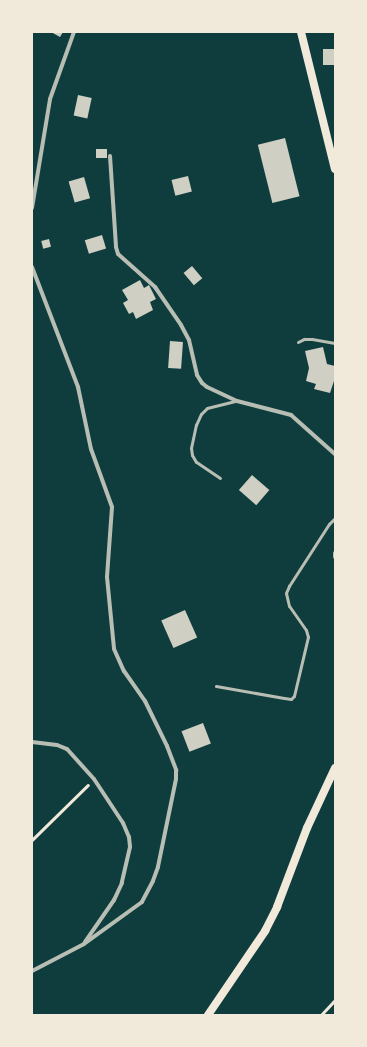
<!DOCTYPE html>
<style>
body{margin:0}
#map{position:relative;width:367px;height:1047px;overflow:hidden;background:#0f3d3e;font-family:Inter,sans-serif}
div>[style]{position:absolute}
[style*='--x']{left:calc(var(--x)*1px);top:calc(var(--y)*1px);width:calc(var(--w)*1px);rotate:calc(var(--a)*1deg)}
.building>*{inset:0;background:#cfcfc3;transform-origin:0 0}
.path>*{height:2.5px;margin:-1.25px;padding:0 1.25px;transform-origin:1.25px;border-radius:1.25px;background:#f1e9da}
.service>*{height:3px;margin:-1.5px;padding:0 1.5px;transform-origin:1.5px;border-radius:1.5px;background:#b8beb3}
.minor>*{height:4px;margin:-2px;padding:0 2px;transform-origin:2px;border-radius:2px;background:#b8beb3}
.secondary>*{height:8px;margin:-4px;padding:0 4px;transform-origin:4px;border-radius:4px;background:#f1e9da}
span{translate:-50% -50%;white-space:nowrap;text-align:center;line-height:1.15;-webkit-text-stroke:3.5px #f1e9da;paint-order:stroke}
.frame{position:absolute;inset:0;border:33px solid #f1e9da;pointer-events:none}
</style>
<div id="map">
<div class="building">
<i style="clip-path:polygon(51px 32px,63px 32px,60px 37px)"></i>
<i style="left:323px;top:49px;width:12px;height:16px"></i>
<i style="left:78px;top:95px;width:14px;height:21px;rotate:12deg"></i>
<i style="left:285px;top:138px;width:60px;height:28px;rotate:76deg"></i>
<i style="left:107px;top:149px;width:9px;height:11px;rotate:90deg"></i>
<i style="left:188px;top:176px;width:16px;height:17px;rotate:76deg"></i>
<i style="left:84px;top:177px;width:22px;height:16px;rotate:74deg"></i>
<i style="left:102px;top:235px;width:14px;height:18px;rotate:73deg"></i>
<i style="left:49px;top:239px;width:8px;height:8px;rotate:76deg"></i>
<i style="left:192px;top:266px;width:16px;height:11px;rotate:50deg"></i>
<i style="clip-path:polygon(140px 280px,144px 288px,149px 285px,156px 299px,150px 302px,153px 310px,136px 319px,133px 312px,129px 314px,123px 303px,128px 300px,122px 290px)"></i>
<i style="left:170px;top:341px;width:13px;height:27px;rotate:4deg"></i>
<i style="clip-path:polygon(323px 347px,327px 364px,335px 366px,335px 381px,334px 381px,330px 393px,314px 389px,316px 384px,306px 381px,309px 368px,305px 351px)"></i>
<i style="left:252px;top:475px;width:23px;height:20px;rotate:41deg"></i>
<i style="left:185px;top:610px;width:30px;height:26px;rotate:66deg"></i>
<i style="left:203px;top:723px;width:22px;height:23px;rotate:69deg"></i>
</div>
<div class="path">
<i style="--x:32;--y:840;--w:78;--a:-44.5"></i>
<i style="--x:321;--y:1015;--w:21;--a:-47"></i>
</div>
<div class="service">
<i style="--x:298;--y:342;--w:7;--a:-27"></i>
<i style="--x:304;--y:339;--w:8;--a:0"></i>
<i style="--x:312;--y:339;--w:23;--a:10"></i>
<i style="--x:220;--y:478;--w:29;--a:-146"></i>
<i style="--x:196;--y:462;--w:8;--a:-120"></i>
<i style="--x:192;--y:455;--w:7;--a:-98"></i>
<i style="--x:191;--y:448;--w:24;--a:-78"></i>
<i style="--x:196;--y:425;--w:12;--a:-66"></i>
<i style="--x:201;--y:414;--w:8;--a:-45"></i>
<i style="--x:207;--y:408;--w:29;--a:-14"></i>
<i style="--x:216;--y:686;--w:69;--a:10"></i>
<i style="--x:284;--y:698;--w:7;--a:8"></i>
<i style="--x:291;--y:699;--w:4;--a:-45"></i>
<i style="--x:294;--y:696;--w:61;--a:-76.7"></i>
<i style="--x:308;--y:637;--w:7;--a:-106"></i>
<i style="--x:306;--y:630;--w:29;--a:-125"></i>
<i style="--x:289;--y:606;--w:13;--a:-103"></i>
<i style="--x:286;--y:593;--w:8;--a:-67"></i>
<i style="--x:289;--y:586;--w:74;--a:-57.2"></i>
<i style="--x:329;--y:524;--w:8;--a:-45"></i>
</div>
<div class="minor">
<i style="--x:110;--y:156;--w:91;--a:86.2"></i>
<i style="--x:116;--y:247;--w:7;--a:74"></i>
<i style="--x:118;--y:254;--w:50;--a:41.7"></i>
<i style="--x:155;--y:287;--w:46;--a:55.6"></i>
<i style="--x:181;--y:325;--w:17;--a:62"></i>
<i style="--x:189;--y:340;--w:36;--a:77"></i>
<i style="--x:197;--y:375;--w:9;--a:58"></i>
<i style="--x:202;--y:383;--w:6;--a:39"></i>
<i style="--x:207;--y:387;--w:33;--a:25"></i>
<i style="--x:237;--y:401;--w:56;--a:14.5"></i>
<i style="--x:291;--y:415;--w:59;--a:41.6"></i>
<i style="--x:32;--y:208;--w:110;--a:-80.6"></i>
<i style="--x:50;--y:99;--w:71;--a:-70.3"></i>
<i style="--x:32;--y:267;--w:129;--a:69"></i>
<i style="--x:78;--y:387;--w:63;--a:78.2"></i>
<i style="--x:91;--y:449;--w:62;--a:70.1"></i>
<i style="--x:112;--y:507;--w:70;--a:94.1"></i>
<i style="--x:107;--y:577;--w:72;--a:84.4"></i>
<i style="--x:114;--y:649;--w:24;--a:66"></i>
<i style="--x:124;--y:671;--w:37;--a:55"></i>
<i style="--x:145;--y:701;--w:50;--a:63.9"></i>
<i style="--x:167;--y:746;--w:26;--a:69"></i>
<i style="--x:176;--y:770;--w:9;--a:90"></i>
<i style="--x:176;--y:779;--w:90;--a:101.6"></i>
<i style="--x:158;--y:867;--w:15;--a:110"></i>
<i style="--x:153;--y:881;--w:24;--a:118"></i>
<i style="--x:142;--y:902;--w:72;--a:144.1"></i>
<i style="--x:84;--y:944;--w:59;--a:152.6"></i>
<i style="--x:335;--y:553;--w:4;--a:90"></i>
<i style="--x:32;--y:742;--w:25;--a:7"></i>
<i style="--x:57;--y:745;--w:11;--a:22"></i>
<i style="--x:67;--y:749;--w:40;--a:48"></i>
<i style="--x:94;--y:779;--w:53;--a:56.6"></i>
<i style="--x:123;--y:823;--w:15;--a:67"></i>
<i style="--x:129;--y:837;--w:10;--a:84"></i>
<i style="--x:130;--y:847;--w:37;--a:103"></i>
<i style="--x:122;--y:883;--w:19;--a:115"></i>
<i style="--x:114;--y:900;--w:51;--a:124.6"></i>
</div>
<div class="secondary">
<i style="--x:301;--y:32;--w:141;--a:76.1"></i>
<i style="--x:208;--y:1015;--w:102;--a:-55.8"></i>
<i style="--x:265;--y:931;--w:27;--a:-63"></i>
<i style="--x:277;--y:907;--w:85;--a:-69.2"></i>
<i style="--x:307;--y:828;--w:66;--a:-65"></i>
</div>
<div class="frame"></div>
</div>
